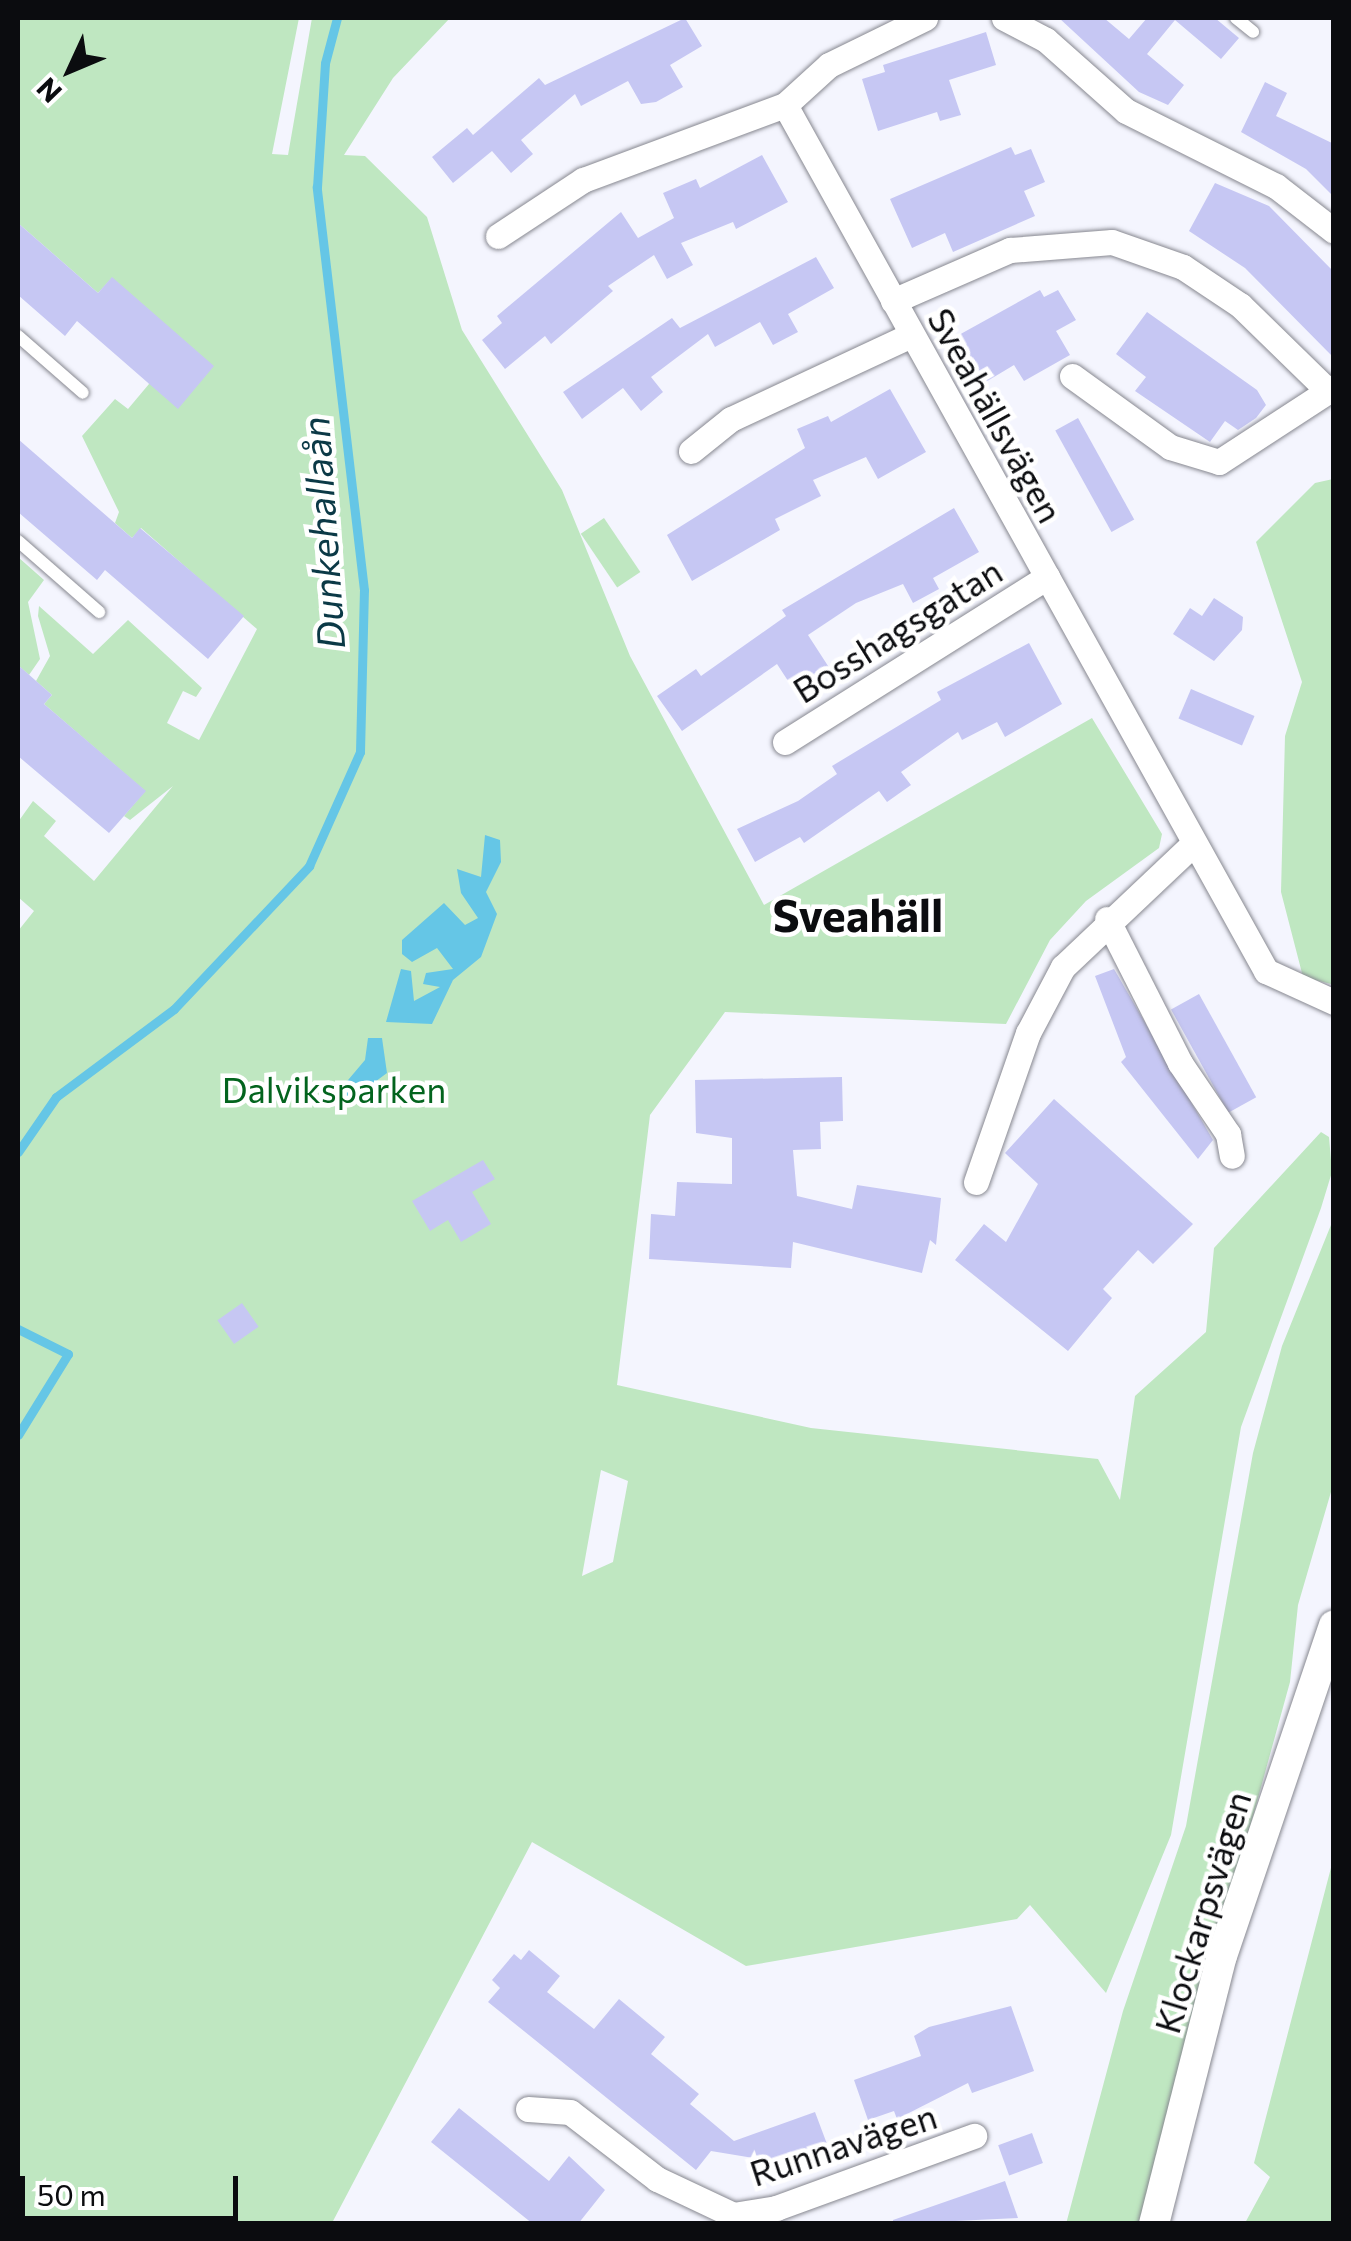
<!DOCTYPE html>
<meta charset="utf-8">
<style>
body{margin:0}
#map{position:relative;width:1351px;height:2241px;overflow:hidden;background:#f4f5fe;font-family:Commissioner,sans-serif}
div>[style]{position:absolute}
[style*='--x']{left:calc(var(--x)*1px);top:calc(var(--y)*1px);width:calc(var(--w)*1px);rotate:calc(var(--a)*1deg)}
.green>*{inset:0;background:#bfe7c1;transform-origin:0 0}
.water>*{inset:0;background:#65c6e6}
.stream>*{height:9px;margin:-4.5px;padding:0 4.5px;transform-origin:4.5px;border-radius:4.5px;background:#65c6e6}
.building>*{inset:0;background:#c6c7f3;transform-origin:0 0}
.roads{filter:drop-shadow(0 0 2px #878890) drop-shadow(0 0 2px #878890)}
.service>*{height:12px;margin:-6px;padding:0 6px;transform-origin:6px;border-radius:6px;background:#fff}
.minor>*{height:25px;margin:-12.5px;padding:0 12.5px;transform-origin:12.5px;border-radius:12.5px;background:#fff}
.tertiary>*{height:30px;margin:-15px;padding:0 15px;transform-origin:15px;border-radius:15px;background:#fff}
span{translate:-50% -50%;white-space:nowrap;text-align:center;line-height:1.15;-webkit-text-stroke:9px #fff;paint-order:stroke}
.street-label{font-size:35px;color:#0b0c0f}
.park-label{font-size:35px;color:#03641e}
.water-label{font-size:38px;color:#0b3946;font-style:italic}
.district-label{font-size:45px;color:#0b0c0f;font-weight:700}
.frame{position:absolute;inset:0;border:20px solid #0b0c0f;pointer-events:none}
.north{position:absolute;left:20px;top:20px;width:100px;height:100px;-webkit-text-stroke:8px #fff;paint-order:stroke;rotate:226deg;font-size:28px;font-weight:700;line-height:40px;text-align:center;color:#0b0c0f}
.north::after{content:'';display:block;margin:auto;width:35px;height:45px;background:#0b0c0f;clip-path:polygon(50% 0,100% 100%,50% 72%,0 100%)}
.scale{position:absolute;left:20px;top:2176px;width:218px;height:45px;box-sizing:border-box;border:5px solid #0b0c0f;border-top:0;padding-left:12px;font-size:30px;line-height:35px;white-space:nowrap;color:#0b0c0f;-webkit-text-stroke:8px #fff;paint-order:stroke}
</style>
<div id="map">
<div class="green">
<i style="clip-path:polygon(evenodd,18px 18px,299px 18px,272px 154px,288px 155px,312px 18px,450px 18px,393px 78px,344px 155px,365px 156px,427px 217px,462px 330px,562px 490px,630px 656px,764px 905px,1092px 718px,1162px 834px,1159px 848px,1086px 901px,1050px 940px,1006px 1024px,725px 1012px,650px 1115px,617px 1385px,811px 1428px,1098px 1459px,1120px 1500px,1135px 1396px,1206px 1332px,1214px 1248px,1321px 1132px,1329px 1137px,1332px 1172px,1321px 1208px,1241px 1427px,1171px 1835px,1106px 1993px,1030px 1905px,1017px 1919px,746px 1966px,532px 1842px,332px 2223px,18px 2223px,18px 931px,34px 911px,18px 897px,18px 822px,33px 801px,56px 821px,44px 836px,94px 881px,173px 786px,130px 820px,124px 816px,145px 791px,44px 704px,52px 695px,36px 681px,50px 656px,38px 616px,39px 606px,93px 654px,128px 620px,202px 688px,196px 697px,183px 691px,167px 723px,199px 740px,257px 629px,141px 528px,132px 538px,115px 523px,119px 512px,82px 436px,115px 399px,128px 409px,149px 384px,112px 278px,98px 293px,18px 223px,18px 18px,601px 1470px,628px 1481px,613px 1562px,582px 1576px,601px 1470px)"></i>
<i style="clip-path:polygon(1333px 479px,1334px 983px,1331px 984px,1303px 977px,1281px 892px,1285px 736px,1302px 682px,1256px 542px,1315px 483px)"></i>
<i style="left:604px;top:518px;width:65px;height:28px;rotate:56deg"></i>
<i style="clip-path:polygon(18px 557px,44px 580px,28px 602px,40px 659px,29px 675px,18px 665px)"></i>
<i style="clip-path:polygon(1333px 1220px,1333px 1485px,1298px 1605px,1290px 1682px,1141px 2223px,1066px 2224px,1123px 2011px,1186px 1826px,1253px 1453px,1282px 1346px)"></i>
<i style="clip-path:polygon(1333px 1860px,1333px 2223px,1245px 2223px,1270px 2177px,1254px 2163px)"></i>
</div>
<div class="water">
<i style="clip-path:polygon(485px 835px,500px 840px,501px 862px,486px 892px,497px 914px,481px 957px,453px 980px,432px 1024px,386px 1022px,401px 969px,411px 971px,414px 1001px,440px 987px,423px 984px,426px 973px,453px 969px,437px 948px,412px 962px,402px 954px,402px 940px,444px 903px,465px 925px,478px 918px,461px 893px,457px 869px,481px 877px)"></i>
<i style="clip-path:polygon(368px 1038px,382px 1038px,387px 1073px,348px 1102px,343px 1086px,365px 1060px)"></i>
</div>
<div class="stream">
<i style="--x:18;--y:1152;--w:67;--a:-55.4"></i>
<i style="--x:56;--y:1097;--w:147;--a:-36.7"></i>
<i style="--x:174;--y:1009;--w:197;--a:-46.6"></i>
<i style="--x:309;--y:866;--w:125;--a:-65.9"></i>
<i style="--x:360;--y:752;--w:162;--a:-88.6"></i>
<i style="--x:364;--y:590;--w:406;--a:-96.7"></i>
<i style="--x:317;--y:187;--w:124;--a:-86.3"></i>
<i style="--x:325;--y:63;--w:47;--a:-75.1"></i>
<i style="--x:18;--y:1329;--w:56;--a:26.6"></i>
<i style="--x:68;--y:1354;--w:95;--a:121.7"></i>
</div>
<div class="building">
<i style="clip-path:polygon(685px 18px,702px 46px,670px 65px,683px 87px,656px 102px,641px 104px,628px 81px,581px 106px,575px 94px,521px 140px,533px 154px,511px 173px,492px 151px,453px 183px,432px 157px,467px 128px,473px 135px,539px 78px,545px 85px)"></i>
<i style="clip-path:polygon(1059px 18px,1104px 18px,1129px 39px,1147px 18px,1215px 18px,1239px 38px,1221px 59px,1175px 20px,1147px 54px,1184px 85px,1168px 105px,1139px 92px)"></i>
<i style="clip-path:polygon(986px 32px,996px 65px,949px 80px,961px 115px,940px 121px,937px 112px,878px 131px,862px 79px,885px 72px,883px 65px)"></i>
<i style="clip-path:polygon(1265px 82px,1287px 93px,1276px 116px,1334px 144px,1334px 197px,1306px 169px,1241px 132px)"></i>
<i style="clip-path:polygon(1011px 147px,1015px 155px,1031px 149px,1045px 182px,1024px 191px,1035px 216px,953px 252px,945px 233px,912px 248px,890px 199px)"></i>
<i style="clip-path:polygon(762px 155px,788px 202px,736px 229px,733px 222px,681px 243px,693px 265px,667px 279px,654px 255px,608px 286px,613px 291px,551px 344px,545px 336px,505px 369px,482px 340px,502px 323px,497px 316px,621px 212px,638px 238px,674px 218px,663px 193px,696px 179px,700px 188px)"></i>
<i style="clip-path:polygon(1215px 183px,1269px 206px,1334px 272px,1334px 358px,1245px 268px,1189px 231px)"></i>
<i style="clip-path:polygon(18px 223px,98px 293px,112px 277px,214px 366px,178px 409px,77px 321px,65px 336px,18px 295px)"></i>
<i style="clip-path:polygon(816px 257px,834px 288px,788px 314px,798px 332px,773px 345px,760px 322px,715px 347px,708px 334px,651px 377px,663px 392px,641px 411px,623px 388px,582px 419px,563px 392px,672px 318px,680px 328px)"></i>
<i style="clip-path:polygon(1040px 290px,1044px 297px,1058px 290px,1076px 320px,1056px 331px,1070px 355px,1024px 381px,1014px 365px,984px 383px,957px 336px)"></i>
<i style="clip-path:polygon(1147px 312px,1257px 390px,1266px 405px,1256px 418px,1238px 430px,1225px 421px,1210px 442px,1135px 391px,1146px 377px,1116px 354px)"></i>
<i style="clip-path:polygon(890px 389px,926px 452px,878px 479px,866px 457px,813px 480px,821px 496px,775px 519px,780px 530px,692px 581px,667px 535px,805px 448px,797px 429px,828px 416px,831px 422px)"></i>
<i style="left:1078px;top:418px;width:116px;height:26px;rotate:61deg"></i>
<i style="clip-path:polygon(18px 439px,132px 538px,140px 528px,244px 616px,208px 659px,105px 570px,97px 580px,18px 512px)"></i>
<i style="clip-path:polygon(954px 508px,979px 552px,933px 578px,939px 589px,913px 603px,903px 584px,856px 603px,808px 635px,830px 669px,792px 687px,777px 664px,682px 731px,657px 696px,696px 669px,701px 676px,786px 616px,782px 610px)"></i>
<i style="clip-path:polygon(1214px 598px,1243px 617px,1242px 630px,1214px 661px,1173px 634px,1190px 608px,1202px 616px)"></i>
<i style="clip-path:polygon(1029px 643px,1062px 704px,1005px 737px,997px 722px,962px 740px,958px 732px,901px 772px,911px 785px,887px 802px,879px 791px,804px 843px,800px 837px,755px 862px,737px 829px,798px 801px,837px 774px,832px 766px,941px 700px,937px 692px)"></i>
<i style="clip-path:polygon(18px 665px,52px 695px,44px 704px,146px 791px,109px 833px,18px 756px)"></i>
<i style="left:1191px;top:689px;width:69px;height:32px;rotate:23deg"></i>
<i style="clip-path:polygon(1114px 969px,1213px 1140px,1198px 1159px,1121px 1062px,1126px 1057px,1095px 976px)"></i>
<i style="left:1199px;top:994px;width:118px;height:32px;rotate:61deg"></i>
<i style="clip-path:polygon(842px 1077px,843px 1121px,820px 1122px,821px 1149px,793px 1150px,797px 1196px,852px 1209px,857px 1185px,941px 1198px,936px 1245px,930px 1240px,922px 1273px,793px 1242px,791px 1268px,649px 1259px,651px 1214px,675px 1216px,677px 1182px,732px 1184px,732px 1138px,696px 1133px,695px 1080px)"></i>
<i style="clip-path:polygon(1054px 1099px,1193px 1224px,1153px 1264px,1138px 1250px,1103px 1289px,1112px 1298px,1068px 1351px,955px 1260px,984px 1224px,1006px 1242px,1038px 1184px,1005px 1153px)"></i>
<i style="clip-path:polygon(483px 1160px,495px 1179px,472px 1192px,491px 1224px,461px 1242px,448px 1220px,430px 1231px,412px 1201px)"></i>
<i style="left:242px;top:1303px;width:29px;height:30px;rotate:55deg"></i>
<i style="clip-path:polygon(529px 1950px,560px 1976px,547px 1992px,594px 2029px,619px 1999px,665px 2037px,651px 2054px,699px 2094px,690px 2104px,734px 2141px,815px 2112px,830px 2152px,775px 2172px,771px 2161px,711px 2151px,696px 2170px,488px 2002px,500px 1988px,492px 1980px,514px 1954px,521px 1960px)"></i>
<i style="clip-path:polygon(1011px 2006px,1034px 2071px,972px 2093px,968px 2083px,897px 2119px,894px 2111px,868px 2120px,854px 2080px,921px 2056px,914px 2036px,929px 2027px)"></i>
<i style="clip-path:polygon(459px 2108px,549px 2181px,569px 2156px,605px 2190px,578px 2224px,533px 2224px,431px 2142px)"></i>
<i style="left:1032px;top:2133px;width:32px;height:36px;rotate:70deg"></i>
<i style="clip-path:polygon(1005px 2181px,1018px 2218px,893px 2224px,893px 2220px)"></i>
</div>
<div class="roads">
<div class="service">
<i style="--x:1236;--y:18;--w:22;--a:39"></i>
<i style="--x:18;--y:336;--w:86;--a:41.2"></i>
<i style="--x:18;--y:541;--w:108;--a:41.2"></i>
</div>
<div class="minor">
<i style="--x:1004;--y:18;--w:47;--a:27.6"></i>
<i style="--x:1046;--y:40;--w:107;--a:41.6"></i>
<i style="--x:1126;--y:111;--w:168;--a:26.6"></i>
<i style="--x:1276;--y:186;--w:73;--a:37.8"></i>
<i style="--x:785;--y:105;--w:59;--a:-42.3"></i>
<i style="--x:829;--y:65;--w:107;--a:-26.1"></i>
<i style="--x:498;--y:236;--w:102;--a:-33.4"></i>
<i style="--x:583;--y:180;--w:215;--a:-20.4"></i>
<i style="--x:785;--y:105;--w:991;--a:60.95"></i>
<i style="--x:1266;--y:971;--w:75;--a:24.5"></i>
<i style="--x:893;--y:301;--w:128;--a:-23.6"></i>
<i style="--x:1010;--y:250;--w:102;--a:-4.5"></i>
<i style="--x:1112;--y:242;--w:75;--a:19.4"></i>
<i style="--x:1183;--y:267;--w:69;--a:33.7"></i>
<i style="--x:1240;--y:305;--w:123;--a:44.3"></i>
<i style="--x:1072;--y:376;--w:121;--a:35.9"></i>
<i style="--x:1170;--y:447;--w:51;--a:17"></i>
<i style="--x:1219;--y:462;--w:137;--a:-33.1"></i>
<i style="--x:691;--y:451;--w:51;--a:-38.7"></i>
<i style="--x:731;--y:419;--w:199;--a:-25"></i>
<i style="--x:785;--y:742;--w:310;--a:-32.2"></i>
<i style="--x:1107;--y:919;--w:161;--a:63.1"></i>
<i style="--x:1180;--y:1063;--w:86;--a:55.9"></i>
<i style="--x:1228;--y:1134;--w:22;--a:80"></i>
<i style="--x:976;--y:1182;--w:158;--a:-70.8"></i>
<i style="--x:1028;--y:1033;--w:75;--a:-62.1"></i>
<i style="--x:1063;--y:967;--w:178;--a:-43.4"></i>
<i style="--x:528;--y:2109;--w:42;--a:4.1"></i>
<i style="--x:570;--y:2112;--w:110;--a:37.6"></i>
<i style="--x:657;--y:2179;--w:84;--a:25.3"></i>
<i style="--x:732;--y:2224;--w:9;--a:-84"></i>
<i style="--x:733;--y:2215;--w:44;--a:-9.2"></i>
<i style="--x:776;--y:2208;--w:211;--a:-20"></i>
</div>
<div class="tertiary">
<i style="--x:1154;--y:2224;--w:276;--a:-75.8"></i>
<i style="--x:1222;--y:1956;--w:349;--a:-71.3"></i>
</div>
</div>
<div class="street-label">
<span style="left:996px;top:415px;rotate:61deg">Sveahällsvägen</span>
<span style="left:897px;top:630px;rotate:-32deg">Bosshagsgatan</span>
<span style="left:1202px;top:1912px;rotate:-73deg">Klockarpsvägen</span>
<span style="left:843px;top:2144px;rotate:-18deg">Runnavägen</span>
</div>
<div class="park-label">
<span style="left:334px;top:1089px">Dalviksparken</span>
</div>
<div class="water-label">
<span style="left:322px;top:533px;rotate:-94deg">Dunkehallaån</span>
</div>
<div class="district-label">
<span style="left:858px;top:914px">Sveahäll</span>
</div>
<div class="frame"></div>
<div class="north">N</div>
<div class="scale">50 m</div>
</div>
